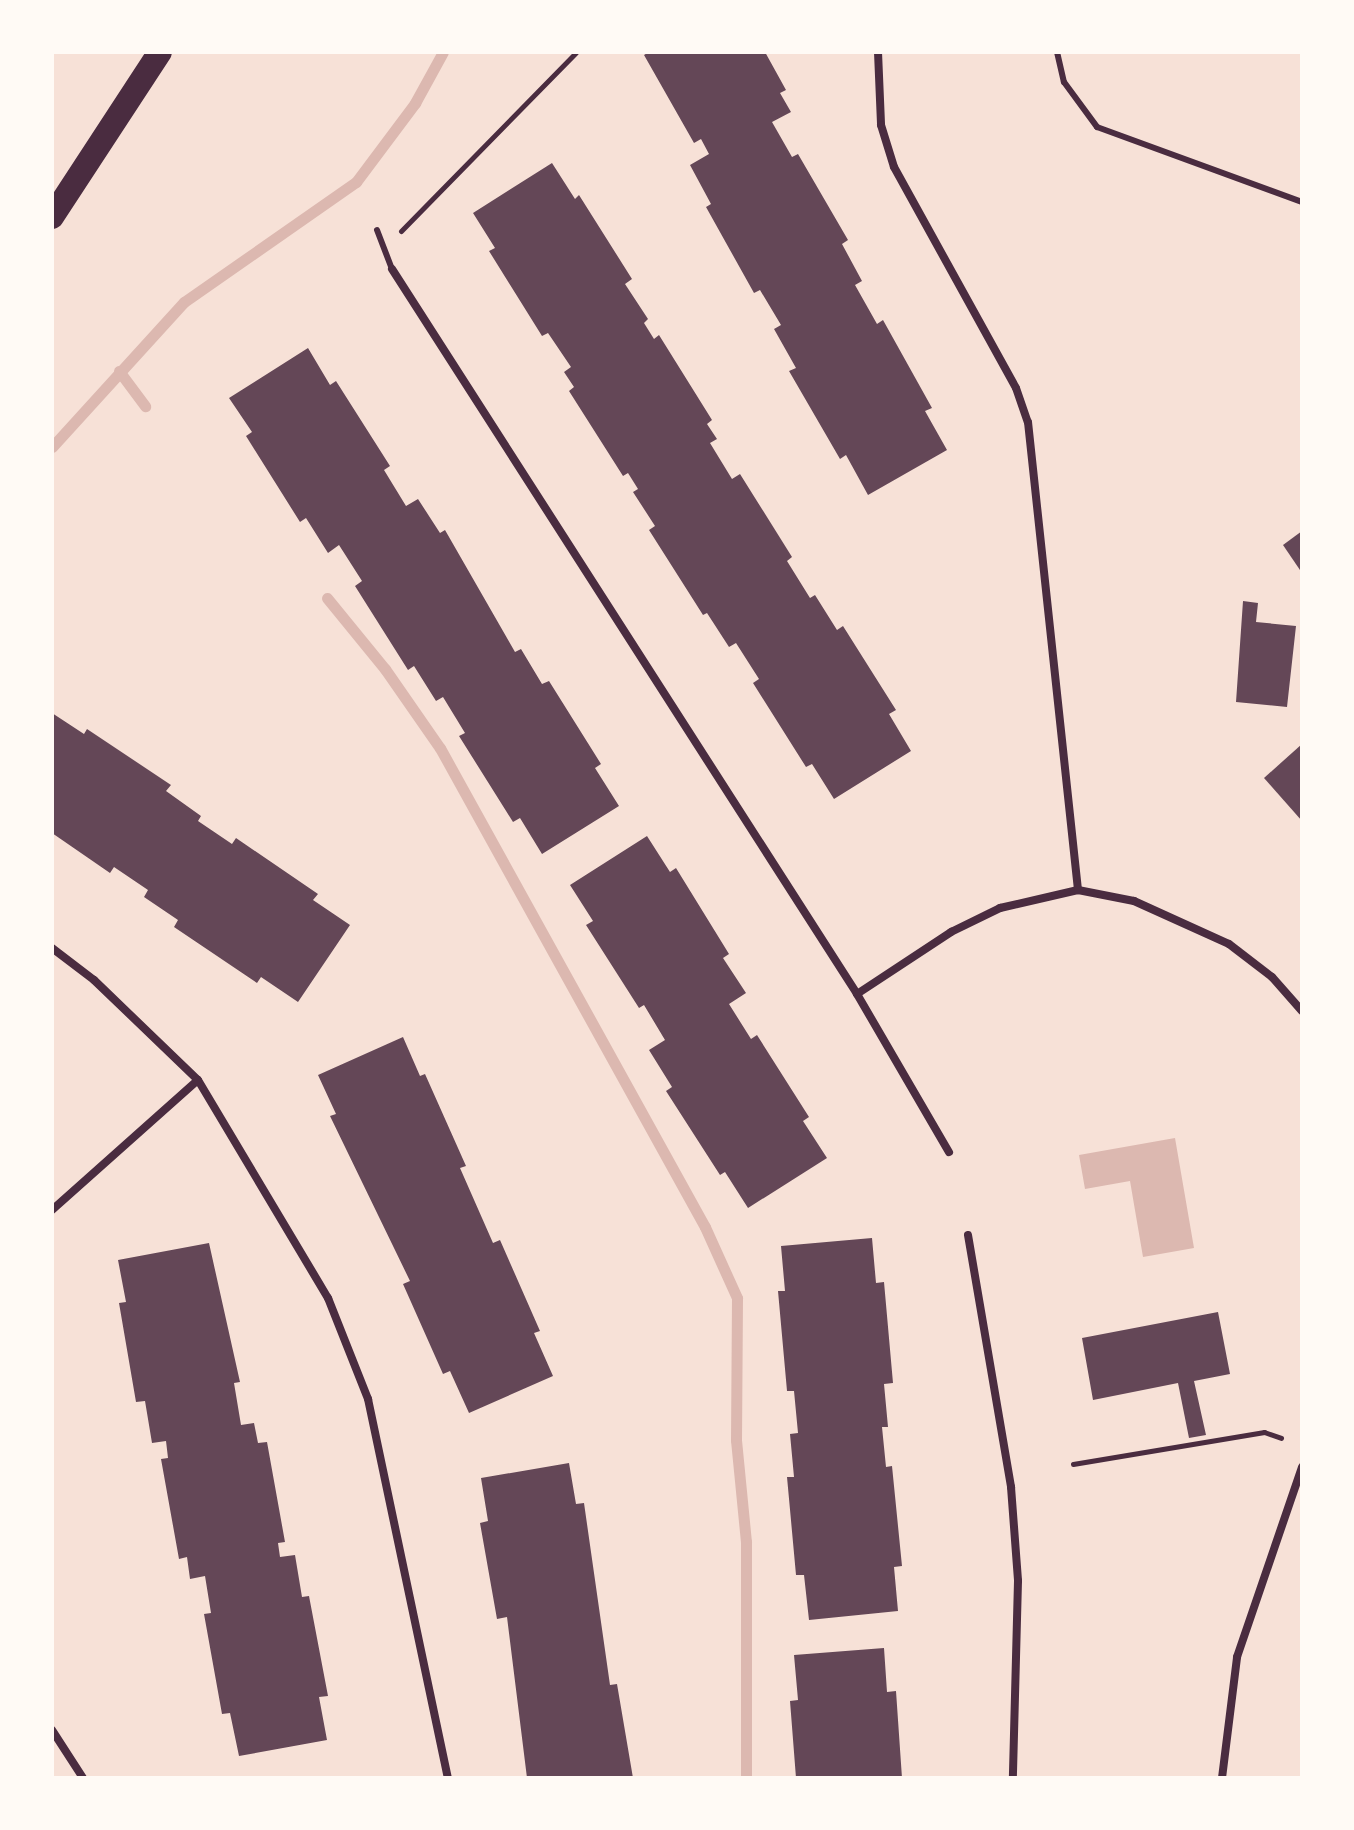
<!DOCTYPE html>
<style>
body{margin:0}
#map{position:relative;width:1354px;height:1830px;overflow:hidden;background:#f7e1d7;font-family:"Golos Text",sans-serif}
div>[style]{position:absolute}
[style*='--x']{left:calc(var(--x)*1px);top:calc(var(--y)*1px);width:calc(var(--w)*1px);rotate:calc(var(--a)*1deg)}
.water>*{inset:0;background:#dcb8b0}
.stream>*{height:11px;margin:-5.5px;padding:0 5.5px;transform-origin:5.5px;border-radius:5.5px;background:#dcb8b0}
.building>*{inset:0;background:#644757}
.path>*{height:5px;margin:-2.5px;padding:0 2.5px;transform-origin:2.5px;border-radius:2.5px;background:#4a2c40}
.service>*{height:6px;margin:-3px;padding:0 3px;transform-origin:3px;border-radius:3px;background:#4a2c40}
.minor>*{height:8px;margin:-4px;padding:0 4px;transform-origin:4px;border-radius:4px;background:#4a2c40}
.motorway>*{height:24px;margin:-12px;padding:0 12px;transform-origin:12px;border-radius:12px;background:#4a2c40}
span{translate:-50% -50%;white-space:nowrap;text-align:center;line-height:1.15;-webkit-text-stroke:8px #fffaf5;paint-order:stroke}
.frame{position:absolute;inset:0;border:54px solid #fffaf5;pointer-events:none}
</style>
<div id="map">
<div class="water">
<i style="clip-path:polygon(1175px 1138px,1194px 1248px,1143px 1257px,1130px 1181px,1085px 1189px,1079px 1155px)"></i>
</div>
<div class="stream">
<i style="--x:119;--y:371;--w:44;--a:53.4"></i>
<i style="--x:52;--y:447;--w:196;--a:-47.7"></i>
<i style="--x:184;--y:302;--w:210;--a:-34.9"></i>
<i style="--x:356;--y:182;--w:99;--a:-53.2"></i>
<i style="--x:415;--y:103;--w:58;--a:-61.2"></i>
<i style="--x:327;--y:598;--w:92;--a:50.8"></i>
<i style="--x:385;--y:669;--w:96;--a:55.2"></i>
<i style="--x:440;--y:748;--w:547;--a:61.05"></i>
<i style="--x:705;--y:1227;--w:78;--a:65.7"></i>
<i style="--x:737;--y:1298;--w:142;--a:90.4"></i>
<i style="--x:736;--y:1440;--w:102;--a:84.4"></i>
<i style="--x:746;--y:1542;--w:236;--a:90"></i>
</div>
<div class="building">
<i style="clip-path:polygon(649px 52px,765px 52px,786px 90px,780px 93px,791px 112px,772px 122px,792px 157px,798px 154px,848px 240px,842px 244px,862px 281px,855px 285px,877px 324px,883px 320px,932px 408px,925px 411px,947px 450px,868px 495px,846px 455px,840px 459px,789px 371px,796px 368px,774px 329px,781px 325px,760px 290px,754px 293px,706px 207px,711px 204px,690px 165px,709px 154px,701px 139px,694px 143px,644px 55px)"></i>
<i style="clip-path:polygon(552px 163px,575px 199px,579px 195px,632px 279px,625px 284px,648px 319px,644px 323px,654px 339px,659px 335px,712px 420px,707px 424px,717px 439px,710px 443px,732px 479px,740px 474px,792px 557px,787px 561px,810px 598px,815px 595px,837px 630px,843px 626px,896px 710px,889px 714px,911px 751px,834px 799px,812px 764px,806px 767px,753px 683px,759px 679px,736px 643px,729px 647px,707px 613px,703px 615px,649px 530px,655px 526px,633px 492px,638px 489px,628px 473px,623px 476px,569px 391px,574px 387px,564px 372px,571px 367px,548px 333px,542px 336px,489px 251px,495px 248px,473px 213px)"></i>
<i style="clip-path:polygon(308px 348px,330px 385px,336px 381px,390px 466px,384px 470px,406px 506px,418px 499px,440px 533px,445px 530px,515px 652px,521px 649px,542px 684px,549px 681px,601px 764px,595px 768px,619px 806px,542px 854px,520px 818px,513px 822px,459px 736px,465px 733px,443px 697px,436px 701px,414px 666px,408px 670px,355px 586px,362px 581px,339px 545px,328px 553px,306px 518px,300px 522px,246px 436px,252px 432px,229px 398px)"></i>
<i style="clip-path:polygon(1302px 531px,1302px 573px,1283px 545px)"></i>
<i style="clip-path:polygon(1243px 601px,1258px 603px,1256px 622px,1296px 626px,1287px 707px,1236px 702px)"></i>
<i style="clip-path:polygon(52px 713px,84px 734px,87px 729px,171px 785px,166px 791px,201px 816px,198px 821px,232px 844px,236px 838px,318px 894px,313px 900px,350px 925px,298px 1002px,261px 977px,257px 983px,174px 927px,178px 920px,144px 897px,148px 890px,114px 867px,110px 873px,52px 833px)"></i>
<i style="clip-path:polygon(1302px 744px,1302px 821px,1264px 778px)"></i>
<i style="clip-path:polygon(647px 836px,670px 872px,676px 868px,729px 954px,723px 958px,746px 993px,729px 1004px,751px 1039px,757px 1035px,809px 1117px,803px 1121px,827px 1158px,748px 1208px,725px 1172px,720px 1175px,666px 1091px,672px 1087px,649px 1050px,665px 1040px,644px 1005px,639px 1008px,586px 925px,593px 921px,570px 885px)"></i>
<i style="clip-path:polygon(403px 1037px,420px 1076px,425px 1074px,466px 1166px,460px 1168px,493px 1243px,500px 1240px,540px 1331px,534px 1333px,553px 1376px,469px 1413px,450px 1371px,443px 1374px,403px 1284px,410px 1281px,330px 1116px,336px 1114px,318px 1075px)"></i>
<i style="clip-path:polygon(872px 1238px,876px 1283px,884px 1282px,893px 1383px,884px 1384px,888px 1427px,882px 1427px,886px 1467px,892px 1466px,902px 1566px,894px 1567px,898px 1611px,809px 1620px,804px 1575px,796px 1575px,787px 1477px,794px 1477px,790px 1434px,798px 1433px,794px 1391px,787px 1391px,778px 1291px,785px 1291px,781px 1246px)"></i>
<i style="clip-path:polygon(209px 1243px,240px 1382px,234px 1383px,241px 1425px,254px 1423px,258px 1443px,267px 1442px,285px 1542px,278px 1543px,280px 1557px,295px 1555px,302px 1597px,309px 1596px,328px 1696px,319px 1697px,327px 1740px,239px 1756px,230px 1713px,222px 1714px,204px 1614px,211px 1613px,205px 1576px,190px 1579px,187px 1557px,179px 1559px,161px 1459px,168px 1458px,166px 1441px,152px 1443px,145px 1401px,136px 1402px,119px 1303px,126px 1302px,118px 1260px)"></i>
<i style="clip-path:polygon(1218px 1312px,1230px 1374px,1194px 1381px,1206px 1435px,1189px 1438px,1178px 1383px,1093px 1400px,1082px 1338px)"></i>
<i style="clip-path:polygon(569px 1463px,576px 1504px,584px 1503px,610px 1685px,617px 1684px,633px 1778px,527px 1778px,507px 1617px,497px 1619px,480px 1523px,488px 1521px,481px 1478px)"></i>
<i style="clip-path:polygon(884px 1648px,887px 1692px,896px 1691px,902px 1778px,796px 1778px,790px 1701px,798px 1700px,794px 1655px)"></i>
</div>
<div class="path">
<i style="--x:401;--y:231;--w:250;--a:-45.6"></i>
<i style="--x:1073;--y:1464;--w:194;--a:-9.5"></i>
<i style="--x:1264;--y:1432;--w:18;--a:19"></i>
</div>
<div class="service">
<i style="--x:1057;--y:52;--w:31;--a:77"></i>
<i style="--x:1064;--y:82;--w:56;--a:53.7"></i>
<i style="--x:1097;--y:127;--w:218;--a:20.1"></i>
<i style="--x:377;--y:230;--w:42;--a:69"></i>
</div>
<div class="minor">
<i style="--x:878;--y:52;--w:73;--a:87.6"></i>
<i style="--x:881;--y:125;--w:44;--a:72.8"></i>
<i style="--x:894;--y:167;--w:252;--a:61.1"></i>
<i style="--x:1016;--y:388;--w:36;--a:71"></i>
<i style="--x:1028;--y:422;--w:471;--a:83.9"></i>
<i style="--x:392;--y:269;--w:861;--a:57.32"></i>
<i style="--x:857;--y:994;--w:183;--a:59.8"></i>
<i style="--x:52;--y:948;--w:53;--a:37.3"></i>
<i style="--x:94;--y:980;--w:144;--a:43.9"></i>
<i style="--x:198;--y:1080;--w:254;--a:59.2"></i>
<i style="--x:328;--y:1298;--w:109;--a:68.4"></i>
<i style="--x:368;--y:1399;--w:387;--a:78.1"></i>
<i style="--x:857;--y:994;--w:113;--a:-33.4"></i>
<i style="--x:951;--y:932;--w:55;--a:-26.1"></i>
<i style="--x:1000;--y:908;--w:80;--a:-13"></i>
<i style="--x:1078;--y:890;--w:57;--a:11.1"></i>
<i style="--x:1134;--y:901;--w:104;--a:24.4"></i>
<i style="--x:1229;--y:944;--w:54;--a:37.5"></i>
<i style="--x:1272;--y:977;--w:45;--a:48.6"></i>
<i style="--x:52;--y:1210;--w:195;--a:-41.7"></i>
<i style="--x:968;--y:1235;--w:256;--a:80.3"></i>
<i style="--x:1011;--y:1487;--w:94;--a:85.7"></i>
<i style="--x:1018;--y:1581;--w:197;--a:91.5"></i>
<i style="--x:52;--y:1730;--w:57;--a:57.1"></i>
<i style="--x:1222;--y:1778;--w:122;--a:-82.9"></i>
<i style="--x:1237;--y:1657;--w:201;--a:-71.1"></i>
</div>
<div class="motorway">
<i style="--x:52;--y:217;--w:197;--a:-56.8"></i>
</div>
<div class="frame"></div>
</div>
